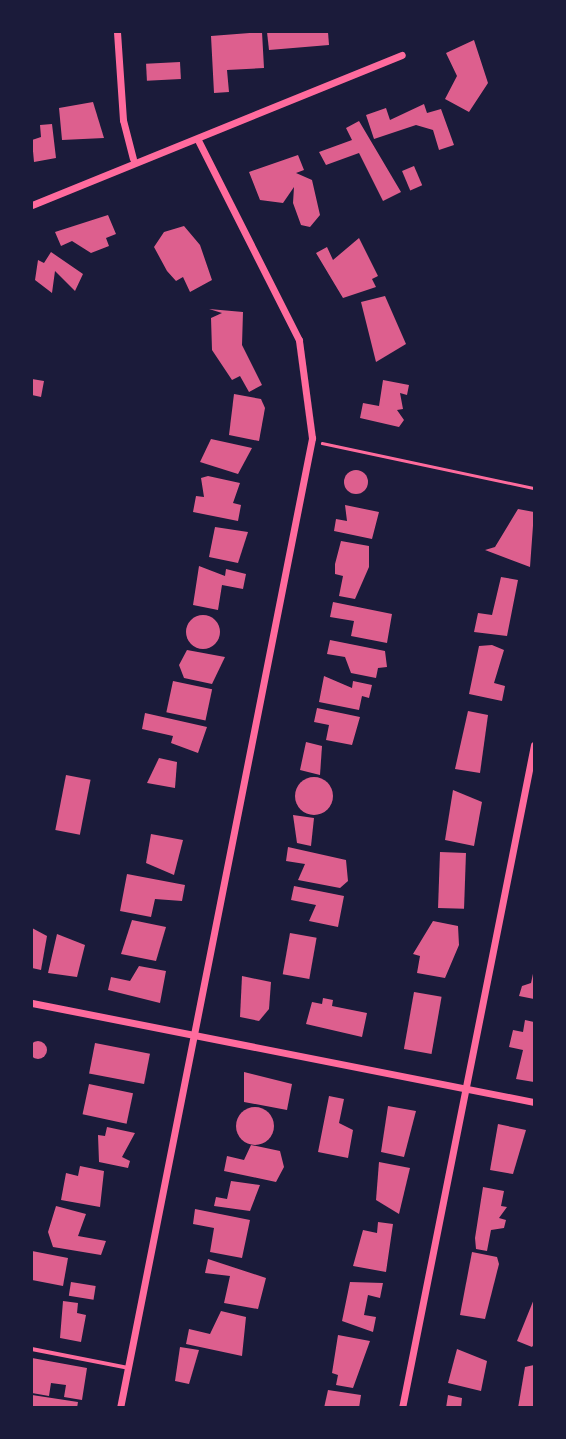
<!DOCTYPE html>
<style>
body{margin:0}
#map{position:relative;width:566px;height:1439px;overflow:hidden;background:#1b1b3a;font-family:Raleway,sans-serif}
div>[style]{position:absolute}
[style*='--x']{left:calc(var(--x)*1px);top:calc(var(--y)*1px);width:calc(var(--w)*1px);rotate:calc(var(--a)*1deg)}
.building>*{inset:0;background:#dd5f8e;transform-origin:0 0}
.round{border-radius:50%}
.path>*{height:2.5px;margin:-1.25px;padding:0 1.25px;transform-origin:1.25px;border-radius:1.25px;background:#ff6b9d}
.service>*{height:3.5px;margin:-1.75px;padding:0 1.75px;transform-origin:1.75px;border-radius:1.75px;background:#ff6b9d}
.minor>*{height:7px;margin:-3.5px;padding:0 3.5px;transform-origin:3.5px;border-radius:3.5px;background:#ff6b9d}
span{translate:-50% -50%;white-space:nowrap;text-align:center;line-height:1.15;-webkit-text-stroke:5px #1b1b3a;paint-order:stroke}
.frame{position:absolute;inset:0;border:33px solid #1b1b3a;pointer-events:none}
</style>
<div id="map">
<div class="building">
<i style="clip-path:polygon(262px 32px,264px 68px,227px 70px,229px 92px,214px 93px,211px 36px)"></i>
<i style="clip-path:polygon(267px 32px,328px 32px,329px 45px,269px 50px)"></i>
<i style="clip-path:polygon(474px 40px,488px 83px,469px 112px,445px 99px,457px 76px,446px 53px)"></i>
<i style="left:180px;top:62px;width:17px;height:34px;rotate:87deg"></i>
<i style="clip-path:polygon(93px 102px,104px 138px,62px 140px,59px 108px)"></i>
<i style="clip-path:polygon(424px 104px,427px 113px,441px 109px,454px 145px,439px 150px,433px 130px,416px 125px,374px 139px,366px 115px,386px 108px,390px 120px)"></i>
<i style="clip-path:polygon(359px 121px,401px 192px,383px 201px,359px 153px,326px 165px,319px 152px,352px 140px,346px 128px)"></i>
<i style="clip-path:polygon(52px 124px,56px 158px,34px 162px,32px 140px,41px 137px,40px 125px)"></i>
<i style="clip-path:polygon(298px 155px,304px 170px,296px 173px,312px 180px,320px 215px,310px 227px,301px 225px,293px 203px,294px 187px,283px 203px,260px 200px,249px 172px)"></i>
<i style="left:414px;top:166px;width:21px;height:13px;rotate:67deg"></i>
<i style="clip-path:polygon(108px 215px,116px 234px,106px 238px,109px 246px,91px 253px,72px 241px,61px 246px,55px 232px)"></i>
<i style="clip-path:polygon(184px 226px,200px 245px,212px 280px,190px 292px,183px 277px,176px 281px,167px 271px,154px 247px,164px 232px)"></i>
<i style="clip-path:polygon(359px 238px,378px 276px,372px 279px,376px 287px,343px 298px,316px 253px,327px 247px,333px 260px)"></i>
<i style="clip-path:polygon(51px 252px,83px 274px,75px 291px,55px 271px,52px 293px,35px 280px,38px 260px,44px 263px)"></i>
<i style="clip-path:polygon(385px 296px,406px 344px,376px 362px,361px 302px)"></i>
<i style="clip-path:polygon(209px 309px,243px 312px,242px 345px,262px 385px,249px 392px,240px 376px,232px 380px,212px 350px,211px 318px,222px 313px)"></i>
<i style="clip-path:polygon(32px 379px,44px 381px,41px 397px,32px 395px)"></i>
<i style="clip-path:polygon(383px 380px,409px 385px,407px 395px,400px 393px,403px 409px,397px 410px,404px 420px,399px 427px,360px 418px,363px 403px,379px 406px)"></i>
<i style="clip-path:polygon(234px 394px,261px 399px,265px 408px,259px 441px,229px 435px)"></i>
<i style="clip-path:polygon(211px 439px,252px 448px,238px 474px,200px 462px)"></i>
<i class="round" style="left:344px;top:470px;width:24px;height:24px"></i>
<i style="clip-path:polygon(208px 476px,240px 483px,233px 503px,241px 505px,238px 521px,193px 512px,196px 496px,204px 497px,201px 478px)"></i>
<i style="clip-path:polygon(345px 505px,379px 512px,372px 539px,334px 531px,336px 519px,347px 521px)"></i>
<i style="clip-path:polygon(518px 509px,534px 512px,530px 567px,485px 550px,495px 547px)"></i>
<i style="clip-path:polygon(215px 527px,248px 532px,238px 563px,209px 557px)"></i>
<i style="clip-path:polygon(341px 541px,369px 546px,369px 567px,355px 599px,339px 596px,343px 576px,335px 574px,335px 564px)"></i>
<i style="clip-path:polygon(199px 566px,225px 576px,226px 569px,246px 574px,243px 589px,222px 585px,218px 610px,193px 605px)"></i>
<i style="clip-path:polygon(501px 577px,518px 580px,507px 636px,474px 632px,478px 613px,492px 615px)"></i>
<i style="clip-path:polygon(333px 602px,392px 614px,387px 643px,351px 636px,354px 621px,330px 617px)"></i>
<i class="round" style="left:186px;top:615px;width:34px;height:34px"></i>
<i style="clip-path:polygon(330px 640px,385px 651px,387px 667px,378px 668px,376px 678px,351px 673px,345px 657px,327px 654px)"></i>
<i style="clip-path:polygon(492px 645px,504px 650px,494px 683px,505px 686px,502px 701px,469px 694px,479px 646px)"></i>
<i style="clip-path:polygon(187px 650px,225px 657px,212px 684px,184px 678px,179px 665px)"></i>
<i style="clip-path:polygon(324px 676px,352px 688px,353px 681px,372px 685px,369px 698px,362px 696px,359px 710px,319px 702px)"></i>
<i style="left:173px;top:681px;width:40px;height:32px;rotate:12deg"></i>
<i style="clip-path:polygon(317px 708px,360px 717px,352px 745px,326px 740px,329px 725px,314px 722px)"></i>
<i style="clip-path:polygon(468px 711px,488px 715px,480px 773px,455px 769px)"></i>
<i style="clip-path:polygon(145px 713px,207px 727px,198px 753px,171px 743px,173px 736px,142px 729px)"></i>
<i style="clip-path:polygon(306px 742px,322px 746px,320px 775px,300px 770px)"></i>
<i style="clip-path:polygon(159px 758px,177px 762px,175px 788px,147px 783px)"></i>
<i style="left:66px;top:775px;width:25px;height:56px;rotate:11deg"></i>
<i class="round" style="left:295px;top:777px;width:38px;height:38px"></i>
<i style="clip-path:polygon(453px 790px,482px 802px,474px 846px,445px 840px)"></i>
<i style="clip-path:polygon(293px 815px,314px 818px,311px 846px,297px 843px)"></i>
<i style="clip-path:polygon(151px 834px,183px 840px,174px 875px,146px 863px)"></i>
<i style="clip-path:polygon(288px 847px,346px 860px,348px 881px,340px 888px,298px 880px,305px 864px,286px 861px)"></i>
<i style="left:440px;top:852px;width:26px;height:56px;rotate:2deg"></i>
<i style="clip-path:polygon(127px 874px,185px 885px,182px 901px,155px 899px,151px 917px,120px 911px)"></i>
<i style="clip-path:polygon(294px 886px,344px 896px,338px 927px,309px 921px,316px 905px,291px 900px)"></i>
<i style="clip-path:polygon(132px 920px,166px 927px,156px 961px,121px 954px)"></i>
<i style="clip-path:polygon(433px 921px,458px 926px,459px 945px,445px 978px,417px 973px,420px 956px,413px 954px)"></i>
<i style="clip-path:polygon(32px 928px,47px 936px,41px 970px,32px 968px)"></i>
<i style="left:290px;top:933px;width:27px;height:42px;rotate:10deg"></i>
<i style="clip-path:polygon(57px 934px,85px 945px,77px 977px,48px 973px)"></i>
<i style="clip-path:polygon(139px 966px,166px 971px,160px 1003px,108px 990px,111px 977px,130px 981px)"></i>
<i style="clip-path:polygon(534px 969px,534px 999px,519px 996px,522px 986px,531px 983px)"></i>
<i style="clip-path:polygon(242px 976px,271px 982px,269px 1009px,259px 1021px,240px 1017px)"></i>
<i style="left:414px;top:992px;width:28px;height:58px;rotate:10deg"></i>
<i style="clip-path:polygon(323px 998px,333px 1000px,332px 1006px,367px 1013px,362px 1037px,306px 1024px,312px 1002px,322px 1004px)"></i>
<i style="clip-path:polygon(525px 1020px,534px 1022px,534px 1082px,516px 1079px,523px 1050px,509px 1047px,513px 1030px,523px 1032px)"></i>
<i class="round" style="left:29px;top:1041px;width:18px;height:18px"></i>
<i style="left:95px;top:1043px;width:56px;height:31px;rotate:11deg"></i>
<i style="clip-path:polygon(244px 1072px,292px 1084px,287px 1110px,244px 1102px)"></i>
<i style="left:89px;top:1084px;width:45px;height:31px;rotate:12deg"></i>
<i style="clip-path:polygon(329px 1096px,344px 1099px,339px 1123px,353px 1130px,348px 1158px,318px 1152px)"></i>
<i style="clip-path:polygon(388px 1106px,416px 1111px,404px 1157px,381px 1152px)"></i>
<i class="round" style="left:236px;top:1107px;width:38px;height:38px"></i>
<i style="clip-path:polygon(498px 1124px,526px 1130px,513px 1174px,490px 1170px)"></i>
<i style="clip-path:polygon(107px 1127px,135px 1133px,122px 1157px,130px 1161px,128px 1168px,99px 1162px,98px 1135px,105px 1136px)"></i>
<i style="clip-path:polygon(251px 1145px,280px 1151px,284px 1167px,276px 1182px,224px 1171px,227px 1156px,244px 1160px)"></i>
<i style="clip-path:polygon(379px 1162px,410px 1168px,399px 1214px,376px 1200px)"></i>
<i style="clip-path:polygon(80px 1166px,104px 1171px,100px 1207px,61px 1200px,66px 1173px,78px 1176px)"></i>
<i style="clip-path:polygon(231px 1181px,260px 1185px,250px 1211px,214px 1206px,216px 1197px,227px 1199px)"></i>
<i style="clip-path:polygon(483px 1187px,504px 1191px,501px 1206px,507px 1207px,499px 1218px,506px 1220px,504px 1228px,491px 1230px,487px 1251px,476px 1249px,475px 1238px)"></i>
<i style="clip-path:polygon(56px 1206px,86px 1214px,78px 1236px,106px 1241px,101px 1255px,53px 1247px,48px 1232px)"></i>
<i style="clip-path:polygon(195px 1209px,250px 1220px,242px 1258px,210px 1252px,214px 1228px,193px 1224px)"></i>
<i style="clip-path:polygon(378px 1222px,393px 1224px,386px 1272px,353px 1266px,363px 1230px,377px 1233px)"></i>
<i style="clip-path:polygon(32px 1251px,68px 1258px,63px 1286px,32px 1280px)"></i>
<i style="clip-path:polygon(472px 1252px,497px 1257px,499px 1264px,485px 1319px,460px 1315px)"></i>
<i style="clip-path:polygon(208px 1259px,266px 1278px,258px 1309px,224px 1303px,230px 1276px,205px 1273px)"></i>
<i style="left:71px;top:1282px;width:25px;height:14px;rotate:9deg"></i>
<i style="clip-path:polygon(350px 1282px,383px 1283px,380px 1298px,368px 1295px,364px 1315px,376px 1317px,373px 1332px,342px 1321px)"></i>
<i style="clip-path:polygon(534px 1299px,534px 1344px,532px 1347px,517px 1341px)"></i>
<i style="clip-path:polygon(63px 1301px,78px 1303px,77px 1313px,86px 1315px,81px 1342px,60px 1338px)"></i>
<i style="clip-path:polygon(221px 1311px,246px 1317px,242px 1356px,186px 1344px,189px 1329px,210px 1334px)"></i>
<i style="clip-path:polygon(338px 1335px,370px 1341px,353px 1388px,336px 1385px,338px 1375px,332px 1373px)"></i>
<i style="clip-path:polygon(180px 1347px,199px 1350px,189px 1384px,175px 1381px)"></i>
<i style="clip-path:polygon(457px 1349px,487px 1361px,481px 1391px,448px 1383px)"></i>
<i style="clip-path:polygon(32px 1358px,87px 1368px,82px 1400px,64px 1397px,66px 1385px,51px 1383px,49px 1396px,32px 1393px)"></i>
<i style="clip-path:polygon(534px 1365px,534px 1408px,518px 1408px,525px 1367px)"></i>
<i style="clip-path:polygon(328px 1390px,361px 1395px,359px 1408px,324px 1408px)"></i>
<i style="clip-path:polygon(32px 1395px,78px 1402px,77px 1408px,32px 1408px)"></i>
<i style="clip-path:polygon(448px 1395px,462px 1398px,461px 1408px,446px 1408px)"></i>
</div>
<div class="path">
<i style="--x:322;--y:443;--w:217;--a:12"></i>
</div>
<div class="service">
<i style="--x:32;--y:1349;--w:99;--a:11.1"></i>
</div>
<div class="minor">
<i style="--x:117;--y:32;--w:88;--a:86.1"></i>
<i style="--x:123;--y:120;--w:40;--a:75.6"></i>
<i style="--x:32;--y:205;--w:399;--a:-22.1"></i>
<i style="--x:32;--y:1003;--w:512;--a:11.16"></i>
<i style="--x:120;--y:1408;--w:989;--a:-78.8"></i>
<i style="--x:312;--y:438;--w:99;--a:-97.6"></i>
<i style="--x:299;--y:340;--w:224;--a:-116.8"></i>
<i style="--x:402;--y:1408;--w:676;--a:-78.74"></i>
</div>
<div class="frame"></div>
</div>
